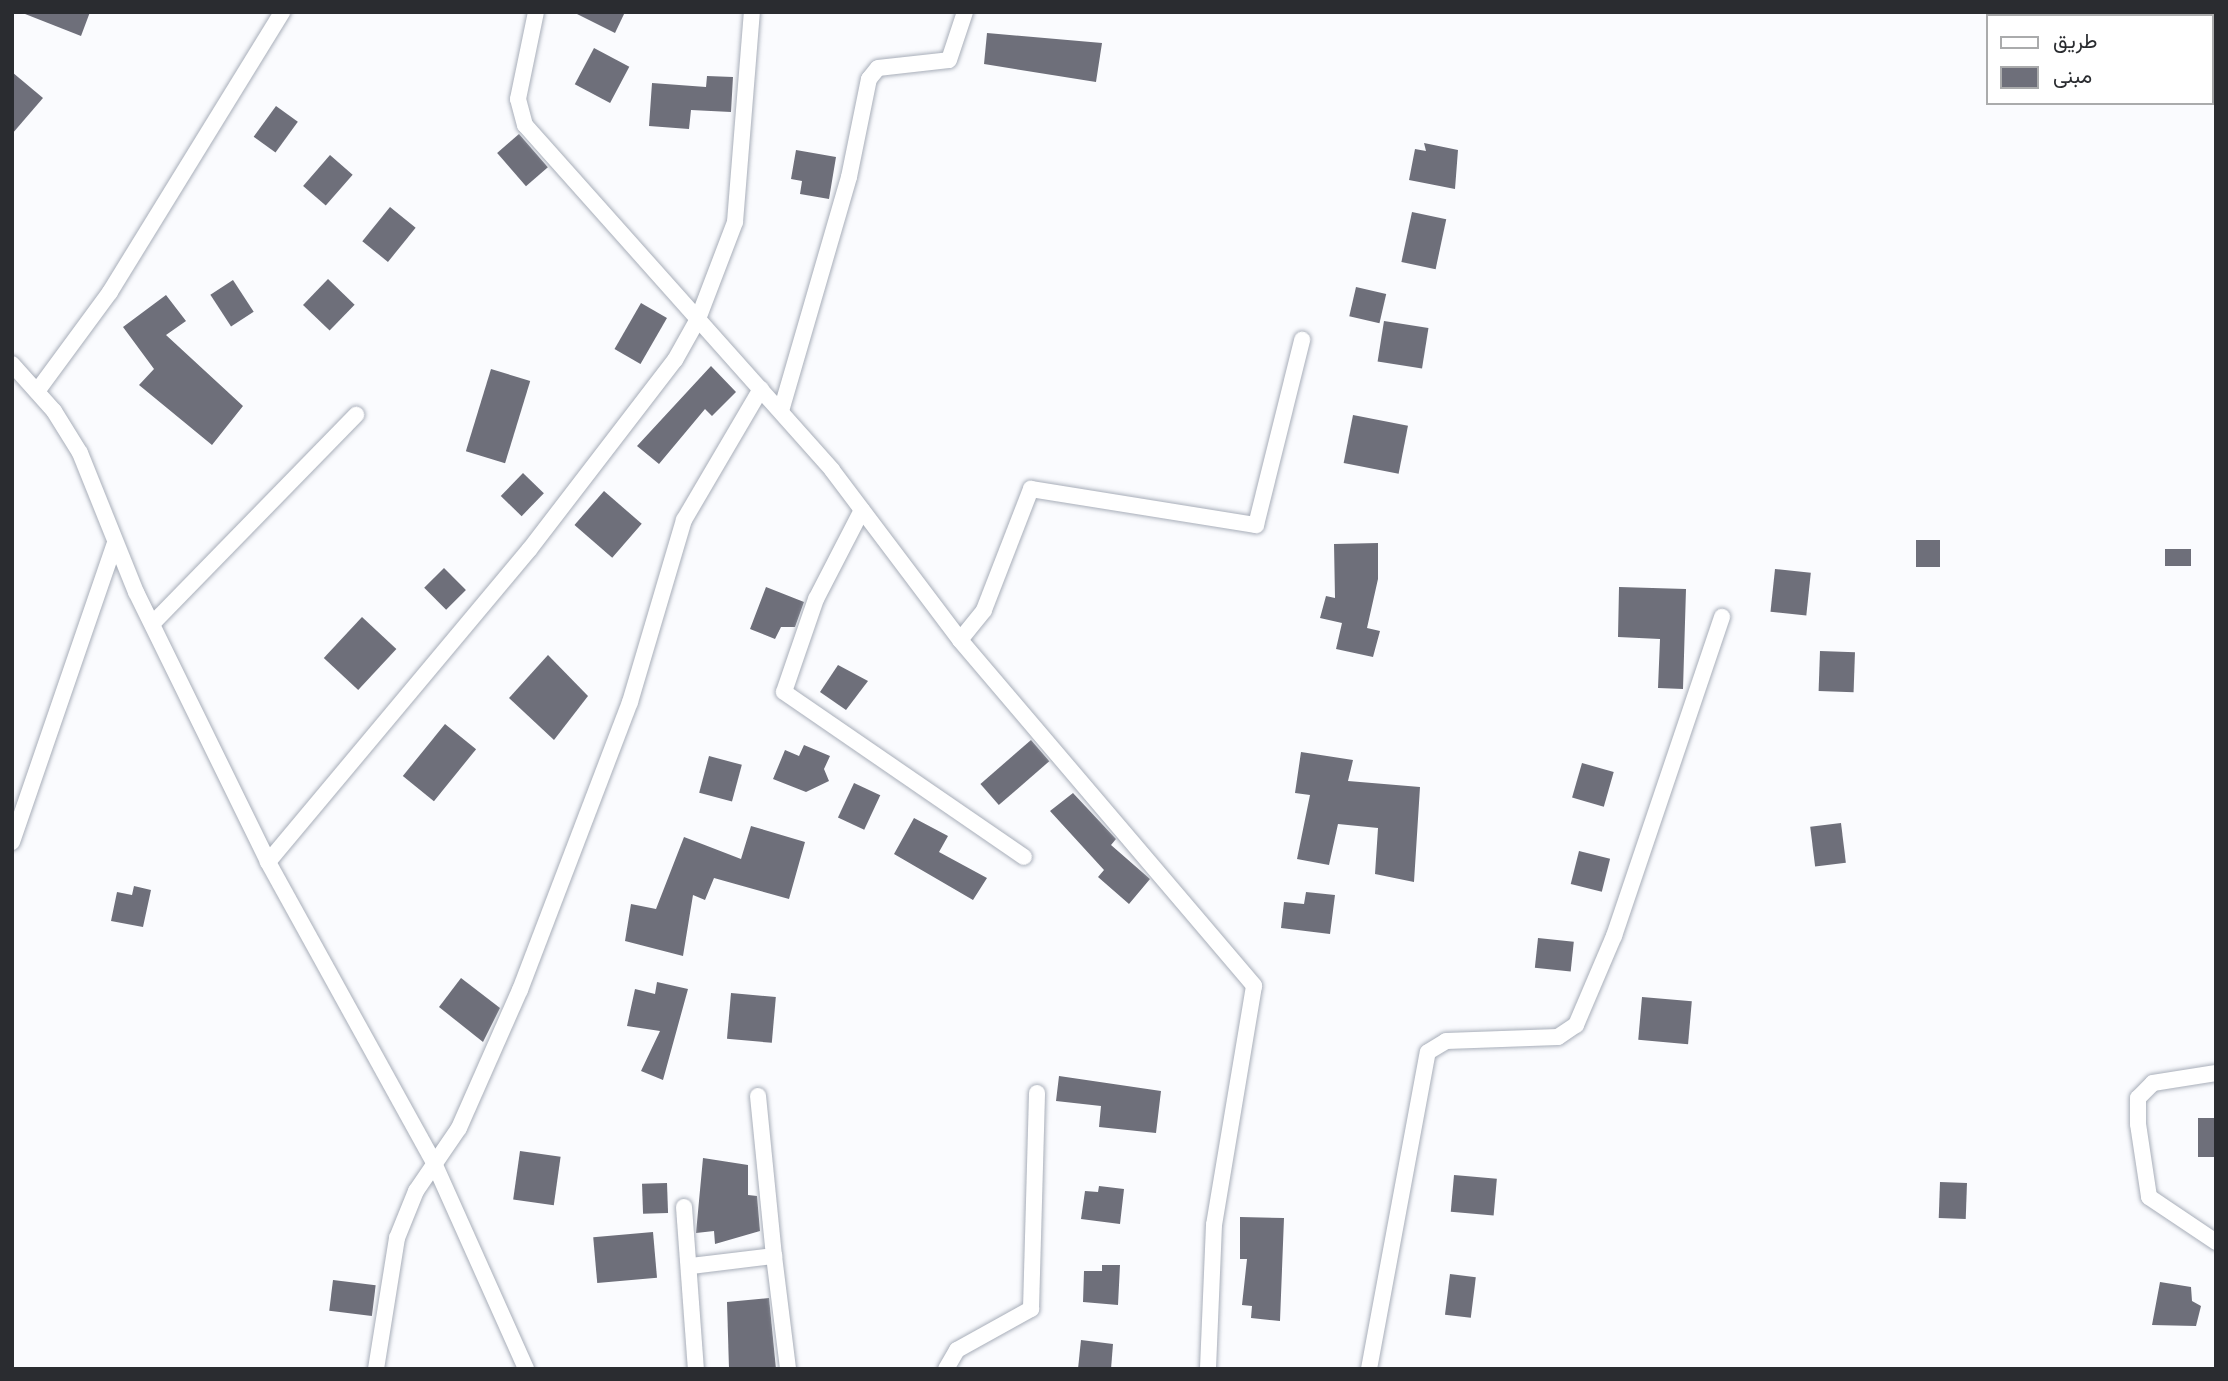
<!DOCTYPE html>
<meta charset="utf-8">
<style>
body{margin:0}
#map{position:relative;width:2228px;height:1381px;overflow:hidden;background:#fafbfe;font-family:Overpass,Vazirmatn,sans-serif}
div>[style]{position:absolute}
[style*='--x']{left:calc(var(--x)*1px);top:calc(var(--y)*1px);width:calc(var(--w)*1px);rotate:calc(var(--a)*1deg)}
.building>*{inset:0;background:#6e6f7a;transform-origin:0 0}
.roads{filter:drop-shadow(0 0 2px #a8aeb9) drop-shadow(0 0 2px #a8aeb9)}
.minor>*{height:16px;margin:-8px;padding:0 8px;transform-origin:8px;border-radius:8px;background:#fff}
span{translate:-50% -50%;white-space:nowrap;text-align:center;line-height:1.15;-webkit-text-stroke:7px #fff;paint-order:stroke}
.frame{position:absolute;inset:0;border:14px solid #2a2c30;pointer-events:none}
.legend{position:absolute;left:1986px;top:14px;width:228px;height:91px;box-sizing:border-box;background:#fff;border:2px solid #aaabac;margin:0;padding:9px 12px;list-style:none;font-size:21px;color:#2a2c30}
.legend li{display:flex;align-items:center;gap:14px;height:35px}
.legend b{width:35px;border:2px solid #aaabac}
</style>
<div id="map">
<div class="building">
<i style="clip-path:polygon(20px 12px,90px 12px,81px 36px)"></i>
<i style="clip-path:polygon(573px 12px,625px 12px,615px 33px)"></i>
<i style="clip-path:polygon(987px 33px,1102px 43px,1096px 82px,984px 64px)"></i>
<i style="left:594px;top:48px;width:40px;height:41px;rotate:28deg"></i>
<i style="clip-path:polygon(12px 72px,43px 98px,12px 134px)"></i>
<i style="clip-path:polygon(707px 76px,733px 77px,731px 112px,691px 110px,689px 129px,649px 126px,652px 83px,706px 87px)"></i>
<i style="left:276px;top:106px;width:27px;height:38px;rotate:36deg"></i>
<i style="left:519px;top:134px;width:44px;height:29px;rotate:49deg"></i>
<i style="clip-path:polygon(1424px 143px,1458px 150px,1455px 189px,1409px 180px,1415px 149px,1426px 151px)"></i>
<i style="clip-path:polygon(796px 150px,836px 157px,829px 199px,800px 194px,802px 181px,791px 179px)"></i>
<i style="left:330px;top:155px;width:30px;height:41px;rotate:41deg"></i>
<i style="left:390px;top:207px;width:33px;height:44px;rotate:39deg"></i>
<i style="left:1412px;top:212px;width:35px;height:51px;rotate:12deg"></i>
<i style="left:328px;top:279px;width:37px;height:36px;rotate:44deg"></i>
<i style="left:233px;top:280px;width:38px;height:27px;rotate:57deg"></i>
<i style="left:1356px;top:287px;width:31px;height:30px;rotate:13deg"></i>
<i style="clip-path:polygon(166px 295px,186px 321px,166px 335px,243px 406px,212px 445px,139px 385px,154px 369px,123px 327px)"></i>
<i style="left:641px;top:303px;width:30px;height:53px;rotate:30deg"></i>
<i style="left:1384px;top:321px;width:45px;height:41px;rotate:9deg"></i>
<i style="clip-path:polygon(711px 366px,736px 392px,712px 416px,705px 409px,659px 464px,637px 446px)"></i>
<i style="left:491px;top:369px;width:41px;height:86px;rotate:17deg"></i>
<i style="left:1353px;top:415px;width:56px;height:49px;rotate:11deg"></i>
<i style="left:523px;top:473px;width:29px;height:32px;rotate:44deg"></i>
<i style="left:604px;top:491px;width:50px;height:45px;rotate:41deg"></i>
<i style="left:1916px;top:540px;width:24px;height:27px"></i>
<i style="clip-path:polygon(1378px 543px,1378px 579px,1367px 628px,1380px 631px,1373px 657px,1336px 649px,1342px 623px,1320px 618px,1326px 596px,1335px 598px,1334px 544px)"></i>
<i style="left:2191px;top:549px;width:17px;height:26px;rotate:90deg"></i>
<i style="left:444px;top:568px;width:31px;height:28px;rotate:45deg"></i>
<i style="left:1775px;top:569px;width:36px;height:43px;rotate:6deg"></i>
<i style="clip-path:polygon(766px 587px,804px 602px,795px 627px,781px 627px,775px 639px,750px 629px)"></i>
<i style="clip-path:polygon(1619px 587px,1686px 589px,1683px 689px,1658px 688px,1660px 639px,1618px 637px)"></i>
<i style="left:362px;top:617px;width:47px;height:56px;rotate:43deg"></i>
<i style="left:1820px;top:651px;width:35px;height:40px;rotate:2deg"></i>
<i style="clip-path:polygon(548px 655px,588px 696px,554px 740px,509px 698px)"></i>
<i style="clip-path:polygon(838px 665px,868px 681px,846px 710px,820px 692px)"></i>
<i style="left:445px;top:724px;width:40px;height:67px;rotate:39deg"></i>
<i style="left:1031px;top:740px;width:28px;height:67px;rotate:49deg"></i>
<i style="clip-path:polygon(804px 745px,830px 756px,824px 769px,829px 781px,806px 792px,773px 779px,785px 750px,799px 756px)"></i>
<i style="clip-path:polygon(1301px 752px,1353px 760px,1348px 781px,1420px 787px,1414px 882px,1375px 874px,1378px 828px,1338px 824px,1329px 865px,1297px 859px,1310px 795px,1295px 793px)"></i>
<i style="left:709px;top:756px;width:34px;height:38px;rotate:15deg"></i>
<i style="left:1582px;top:763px;width:33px;height:36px;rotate:16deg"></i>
<i style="left:854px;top:783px;width:29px;height:38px;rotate:25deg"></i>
<i style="clip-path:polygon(1073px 793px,1116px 839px,1111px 845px,1150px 879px,1129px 904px,1098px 877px,1104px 870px,1050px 811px)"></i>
<i style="clip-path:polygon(914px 818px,948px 836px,939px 852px,987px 878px,973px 900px,894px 854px)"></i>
<i style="left:1841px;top:823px;width:40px;height:31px;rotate:83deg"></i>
<i style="clip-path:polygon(751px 826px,805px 842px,789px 899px,714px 878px,705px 900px,693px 895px,683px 956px,625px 941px,631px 904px,656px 909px,684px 837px,741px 859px)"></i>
<i style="left:1579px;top:851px;width:32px;height:34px;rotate:14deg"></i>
<i style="clip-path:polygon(134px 886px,151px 890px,143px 927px,111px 921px,117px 892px,132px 895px)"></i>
<i style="clip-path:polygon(1306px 892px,1335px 895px,1330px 934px,1281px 928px,1284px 902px,1304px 904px)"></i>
<i style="left:1538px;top:938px;width:36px;height:30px;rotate:6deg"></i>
<i style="clip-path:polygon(461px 978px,500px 1008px,483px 1042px,439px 1007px)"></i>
<i style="clip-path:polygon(657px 982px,688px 989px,663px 1080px,641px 1071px,660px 1031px,627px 1026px,635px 989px,655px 994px)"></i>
<i style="left:731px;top:993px;width:45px;height:46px;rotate:5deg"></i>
<i style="left:1642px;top:997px;width:50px;height:43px;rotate:5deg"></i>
<i style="clip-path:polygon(1059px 1076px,1161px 1091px,1156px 1133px,1099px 1127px,1101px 1106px,1056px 1101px)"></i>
<i style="left:2198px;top:1118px;width:18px;height:39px"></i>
<i style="left:520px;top:1151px;width:41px;height:49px;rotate:8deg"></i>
<i style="clip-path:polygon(703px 1158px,748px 1165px,748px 1195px,757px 1196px,760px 1231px,715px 1244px,714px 1231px,696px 1233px)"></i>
<i style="left:1454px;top:1175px;width:43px;height:37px;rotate:5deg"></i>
<i style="left:1940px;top:1182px;width:27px;height:36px;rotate:2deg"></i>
<i style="left:667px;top:1183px;width:30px;height:25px;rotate:88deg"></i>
<i style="clip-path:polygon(1099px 1186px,1124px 1189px,1120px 1224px,1081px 1219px,1085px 1191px,1098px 1192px)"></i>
<i style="clip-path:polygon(1240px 1217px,1284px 1218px,1280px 1321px,1251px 1318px,1252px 1306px,1242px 1305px,1247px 1259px,1240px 1259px)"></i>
<i style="left:653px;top:1232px;width:46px;height:60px;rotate:85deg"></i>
<i style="clip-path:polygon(1102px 1265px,1120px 1265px,1118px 1305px,1083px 1302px,1084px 1271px,1102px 1271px)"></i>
<i style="left:1450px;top:1274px;width:26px;height:41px;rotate:7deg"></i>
<i style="left:333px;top:1280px;width:43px;height:31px;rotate:7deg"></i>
<i style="clip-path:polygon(2160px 1282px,2191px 1287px,2192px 1301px,2201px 1306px,2196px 1326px,2152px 1325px)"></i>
<i style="clip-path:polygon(769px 1298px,776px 1369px,729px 1369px,727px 1302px)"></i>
<i style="clip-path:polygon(1081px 1340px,1113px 1344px,1111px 1369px,1078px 1369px)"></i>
</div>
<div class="roads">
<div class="minor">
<i style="--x:536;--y:12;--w:89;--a:101.7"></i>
<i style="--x:518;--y:99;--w:27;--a:75"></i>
<i style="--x:525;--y:125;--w:462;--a:48.3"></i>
<i style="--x:832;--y:470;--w:213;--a:53"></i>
<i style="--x:960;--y:640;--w:454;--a:49.6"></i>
<i style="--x:1254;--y:986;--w:242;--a:99.5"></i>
<i style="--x:1214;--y:1225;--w:144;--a:92.4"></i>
<i style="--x:12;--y:364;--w:63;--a:48.2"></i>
<i style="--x:54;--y:411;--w:49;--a:58.2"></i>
<i style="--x:80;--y:453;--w:150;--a:68.1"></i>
<i style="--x:136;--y:592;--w:301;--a:63.9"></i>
<i style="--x:268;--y:862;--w:344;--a:61.1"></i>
<i style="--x:434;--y:1163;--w:226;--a:65.9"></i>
<i style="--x:38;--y:390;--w:122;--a:-53.7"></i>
<i style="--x:110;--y:292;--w:329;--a:-58.4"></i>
<i style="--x:781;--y:411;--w:244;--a:-73.8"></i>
<i style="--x:849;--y:177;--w:100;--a:-78.5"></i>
<i style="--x:869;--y:79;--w:14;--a:-51"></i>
<i style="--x:878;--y:68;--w:71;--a:-6.4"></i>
<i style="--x:949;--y:60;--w:51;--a:-71.6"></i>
<i style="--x:862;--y:510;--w:100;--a:117.3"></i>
<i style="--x:816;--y:599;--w:98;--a:109"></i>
<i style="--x:784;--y:692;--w:291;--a:34.5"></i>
<i style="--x:153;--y:623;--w:291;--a:-45.7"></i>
<i style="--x:960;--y:640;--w:38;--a:-51"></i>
<i style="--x:984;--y:610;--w:130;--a:-68.8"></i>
<i style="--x:1031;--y:489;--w:228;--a:9.1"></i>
<i style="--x:1256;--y:525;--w:191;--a:-76"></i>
<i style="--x:12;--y:842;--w:314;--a:-71"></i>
<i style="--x:268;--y:862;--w:407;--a:-50.1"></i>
<i style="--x:529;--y:550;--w:240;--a:-52.5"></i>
<i style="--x:675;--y:360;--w:47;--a:-60.7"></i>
<i style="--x:698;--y:319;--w:104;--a:-69.1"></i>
<i style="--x:735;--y:222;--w:211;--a:-85.4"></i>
<i style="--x:2216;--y:1073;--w:64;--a:171"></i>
<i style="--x:2153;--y:1083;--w:21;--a:135"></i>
<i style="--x:2138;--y:1098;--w:26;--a:90"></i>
<i style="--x:2138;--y:1124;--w:74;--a:81.4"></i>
<i style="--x:2149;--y:1197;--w:81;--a:33.9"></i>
<i style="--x:758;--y:1096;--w:161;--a:84.3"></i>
<i style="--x:684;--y:1207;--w:162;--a:85.8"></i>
<i style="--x:691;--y:1266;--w:84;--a:-6.9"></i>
<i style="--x:774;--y:1256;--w:114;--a:82.9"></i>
<i style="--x:376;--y:1369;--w:133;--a:-80.9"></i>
<i style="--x:397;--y:1238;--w:51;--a:-68"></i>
<i style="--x:416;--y:1191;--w:76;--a:-55.7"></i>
<i style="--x:459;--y:1128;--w:151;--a:-66.2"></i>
<i style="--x:520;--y:990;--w:308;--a:-69.1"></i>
<i style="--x:630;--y:702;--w:190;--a:-73.5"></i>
<i style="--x:684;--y:520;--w:152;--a:-59.6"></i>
<i style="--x:946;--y:1369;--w:22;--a:-60"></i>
<i style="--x:957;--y:1350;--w:85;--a:-29"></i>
<i style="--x:1031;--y:1309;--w:216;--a:-88.4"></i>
<i style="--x:1369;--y:1369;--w:322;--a:-79.5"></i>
<i style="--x:1428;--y:1052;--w:21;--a:-31"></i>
<i style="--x:1446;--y:1041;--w:112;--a:-2"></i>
<i style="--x:1558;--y:1037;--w:22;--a:-34"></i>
<i style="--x:1576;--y:1025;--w:97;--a:-66.9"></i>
<i style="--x:1614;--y:936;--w:337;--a:-71.3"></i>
</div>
</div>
<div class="frame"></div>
<ul class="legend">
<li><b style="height:9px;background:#fff"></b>طريق</li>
<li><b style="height:19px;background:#6e6f7a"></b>مبنى</li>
</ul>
</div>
